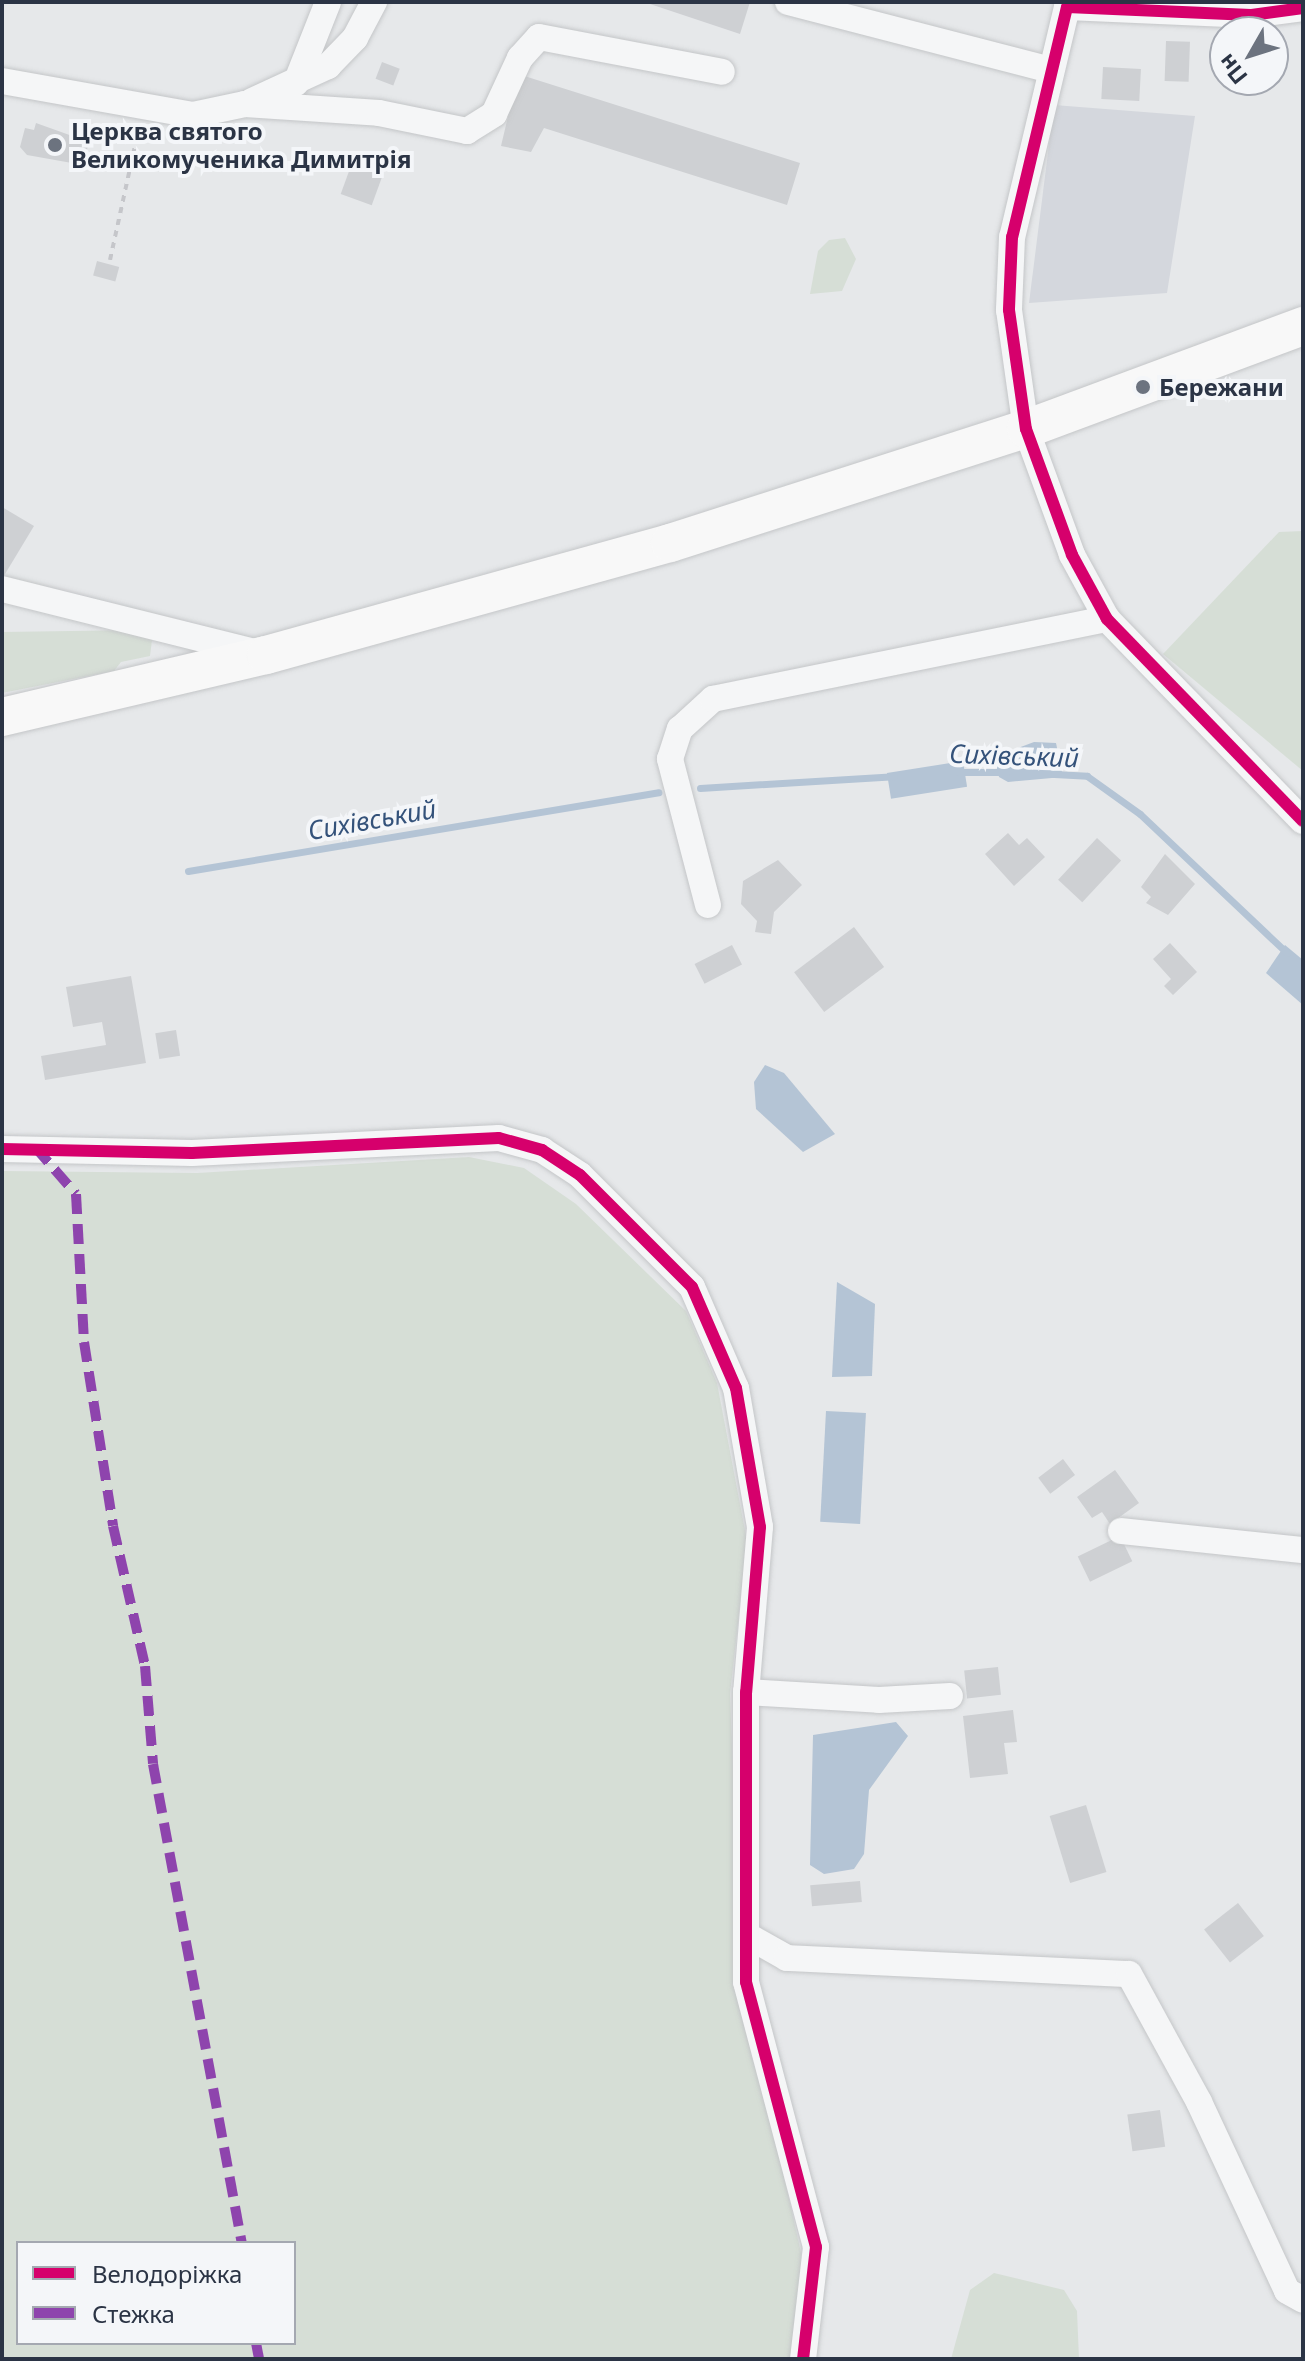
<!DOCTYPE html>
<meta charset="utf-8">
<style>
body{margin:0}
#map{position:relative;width:1305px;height:2361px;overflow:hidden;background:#e6e8ea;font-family:"Noto Sans",sans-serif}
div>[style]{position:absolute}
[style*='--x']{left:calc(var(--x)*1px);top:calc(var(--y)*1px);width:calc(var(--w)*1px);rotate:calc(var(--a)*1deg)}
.built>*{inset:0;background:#d4d7dd}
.green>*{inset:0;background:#d6ded6}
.water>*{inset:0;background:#b4c4d5;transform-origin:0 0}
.stream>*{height:7px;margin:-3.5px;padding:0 3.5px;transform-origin:3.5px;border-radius:3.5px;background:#b4c4d5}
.building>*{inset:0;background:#ced0d3;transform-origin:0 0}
.path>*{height:4px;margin-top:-2px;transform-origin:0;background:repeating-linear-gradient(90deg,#c5c6ca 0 6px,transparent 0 12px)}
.roads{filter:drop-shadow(0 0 2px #c4c6c8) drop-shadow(0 0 2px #c4c6c8)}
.minor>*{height:26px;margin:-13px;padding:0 13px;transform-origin:13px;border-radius:13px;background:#f5f6f7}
.highway>*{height:38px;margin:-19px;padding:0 19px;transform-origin:19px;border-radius:19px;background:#f8f8f8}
.quiet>*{height:10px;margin-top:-5px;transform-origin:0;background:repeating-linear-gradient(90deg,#8e44ad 0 20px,transparent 0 30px)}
.cycleway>*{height:12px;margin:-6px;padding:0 6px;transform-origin:6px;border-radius:6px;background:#d6006c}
.dots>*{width:22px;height:22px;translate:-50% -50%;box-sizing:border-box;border:4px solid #f4f6f9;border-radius:50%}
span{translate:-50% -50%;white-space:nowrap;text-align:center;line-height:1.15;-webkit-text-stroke:8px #f4f6f9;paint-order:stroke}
.poi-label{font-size:24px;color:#2b3445;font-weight:700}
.left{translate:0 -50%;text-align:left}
.water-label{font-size:26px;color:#34527a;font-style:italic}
.frame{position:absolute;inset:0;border:4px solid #2b3445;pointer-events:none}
.legend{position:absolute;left:16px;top:2241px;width:280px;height:104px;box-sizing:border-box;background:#f4f6f9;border:2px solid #a4a8b1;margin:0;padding:10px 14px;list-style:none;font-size:24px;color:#2b3445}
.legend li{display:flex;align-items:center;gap:16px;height:40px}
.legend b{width:40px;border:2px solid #a4a8b1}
.north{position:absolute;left:1209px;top:16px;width:80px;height:80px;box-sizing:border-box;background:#f4f6f9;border:2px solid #a4a8b1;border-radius:50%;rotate:231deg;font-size:22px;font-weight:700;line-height:32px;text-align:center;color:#2b3445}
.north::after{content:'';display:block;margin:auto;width:28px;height:36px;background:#6c737f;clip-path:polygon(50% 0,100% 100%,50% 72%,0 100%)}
</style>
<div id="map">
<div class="built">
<i style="clip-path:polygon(1054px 105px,1195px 116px,1167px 293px,1029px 303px)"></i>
</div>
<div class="green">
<i style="clip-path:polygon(845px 238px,856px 259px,842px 291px,810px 294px,818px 251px,829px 240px)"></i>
<i style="clip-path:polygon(1303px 531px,1303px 771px,1163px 654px,1279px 532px)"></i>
<i style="clip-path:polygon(140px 630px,152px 640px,150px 656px,121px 662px,114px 671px,2px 693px,2px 632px)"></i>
<i style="clip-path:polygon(evenodd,469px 1157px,524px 1168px,576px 1204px,686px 1311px,717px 1383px,747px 1541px,730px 1694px,741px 1982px,801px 2253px,796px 2359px,2px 2359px,2px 1171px,197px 1173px,469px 1157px,18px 2243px,294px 2243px,294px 2343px,18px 2343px,18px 2243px)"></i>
<i style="clip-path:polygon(994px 2273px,1064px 2290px,1077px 2311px,1079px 2359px,951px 2359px,970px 2290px)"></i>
</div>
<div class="water">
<i style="clip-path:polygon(1034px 742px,1056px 743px,1063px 777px,1008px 782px,999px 777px,994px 757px)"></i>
<i style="left:963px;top:761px;width:26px;height:77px;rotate:81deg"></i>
<i style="clip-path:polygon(1285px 945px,1303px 960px,1303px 1005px,1266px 973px)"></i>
<i style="clip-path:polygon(765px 1065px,784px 1073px,835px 1134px,803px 1152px,756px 1109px,754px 1082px)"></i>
<i style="clip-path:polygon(837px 1282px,875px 1304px,872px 1376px,832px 1377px)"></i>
<i style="left:826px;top:1411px;width:40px;height:111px;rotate:3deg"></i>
<i style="clip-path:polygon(896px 1722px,908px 1736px,869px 1790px,864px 1854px,854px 1869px,824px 1874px,810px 1865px,813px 1735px)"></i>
</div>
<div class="stream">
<i style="--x:959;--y:772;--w:47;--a:0"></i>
<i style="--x:1054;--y:774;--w:33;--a:3"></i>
<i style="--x:1087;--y:776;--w:65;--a:35.6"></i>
<i style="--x:1140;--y:814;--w:202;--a:43.4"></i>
<i style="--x:700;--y:788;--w:194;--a:-3.5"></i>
<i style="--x:188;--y:871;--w:477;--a:-9.5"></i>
</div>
<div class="building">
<i style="clip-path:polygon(644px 2px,750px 2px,740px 34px)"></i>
<i style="left:1166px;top:41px;width:24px;height:40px;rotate:2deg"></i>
<i style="left:382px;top:62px;width:19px;height:18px;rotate:21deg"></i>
<i style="left:1103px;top:67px;width:38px;height:32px;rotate:3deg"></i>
<i style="clip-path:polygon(518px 74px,800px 163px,787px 205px,544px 128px,531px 152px,501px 146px)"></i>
<i style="clip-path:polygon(36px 123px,89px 142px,83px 165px,27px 155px,20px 147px,25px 128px,34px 130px)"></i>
<i style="left:352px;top:163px;width:33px;height:33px;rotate:20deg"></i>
<i style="left:97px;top:261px;width:23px;height:15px;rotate:15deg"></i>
<i style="clip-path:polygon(2px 507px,34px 526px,2px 579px)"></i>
<i style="clip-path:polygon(1008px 833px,1019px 845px,1027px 838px,1045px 857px,1014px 886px,985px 854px)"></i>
<i style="left:1097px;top:838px;width:33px;height:57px;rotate:43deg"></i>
<i style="clip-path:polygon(1165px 854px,1195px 884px,1168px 915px,1146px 903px,1151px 897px,1141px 887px)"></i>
<i style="clip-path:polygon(778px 860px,802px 885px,774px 912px,771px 934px,755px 932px,757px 921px,741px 904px,743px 881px)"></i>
<i style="left:854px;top:927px;width:50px;height:75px;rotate:53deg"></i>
<i style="clip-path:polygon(1170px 943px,1197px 972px,1173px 995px,1164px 986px,1171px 979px,1153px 959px)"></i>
<i style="left:732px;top:945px;width:22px;height:42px;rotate:63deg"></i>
<i style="clip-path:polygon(131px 976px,146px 1063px,45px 1080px,41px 1056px,106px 1045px,102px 1022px,73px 1027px,66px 987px)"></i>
<i style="left:176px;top:1030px;width:26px;height:21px;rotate:81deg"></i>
<i style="left:1063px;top:1459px;width:20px;height:31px;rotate:53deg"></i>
<i style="clip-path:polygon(1115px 1470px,1139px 1503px,1110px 1524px,1102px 1512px,1092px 1518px,1077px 1497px)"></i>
<i style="left:1120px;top:1536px;width:28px;height:47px;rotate:64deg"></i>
<i style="left:998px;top:1667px;width:28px;height:34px;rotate:84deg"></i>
<i style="clip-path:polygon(1013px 1710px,1017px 1742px,1004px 1743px,1008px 1774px,970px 1778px,963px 1716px)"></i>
<i style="left:1086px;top:1805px;width:70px;height:38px;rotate:73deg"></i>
<i style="left:860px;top:1881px;width:21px;height:50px;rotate:85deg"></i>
<i style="left:1238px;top:1903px;width:42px;height:43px;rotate:52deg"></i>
<i style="left:1160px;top:2110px;width:37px;height:33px;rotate:82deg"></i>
</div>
<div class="path">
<i style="--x:86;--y:154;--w:47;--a:14.9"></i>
<i style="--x:110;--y:260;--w:136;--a:-77.7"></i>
</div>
<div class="roads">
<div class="minor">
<i style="--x:788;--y:2;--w:271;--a:14.5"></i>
<i style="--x:1303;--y:8;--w:52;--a:172.3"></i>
<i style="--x:1251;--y:15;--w:184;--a:-177.5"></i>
<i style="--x:1067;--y:7;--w:236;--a:103.4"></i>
<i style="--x:1012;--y:237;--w:73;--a:92.4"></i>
<i style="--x:1009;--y:310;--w:120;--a:81.9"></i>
<i style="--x:1026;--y:429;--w:134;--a:69.9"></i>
<i style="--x:1072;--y:555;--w:73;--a:61.3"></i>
<i style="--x:1107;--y:619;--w:281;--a:45.9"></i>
<i style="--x:2;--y:81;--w:194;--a:10.1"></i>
<i style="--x:193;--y:115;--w:53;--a:-11.9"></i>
<i style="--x:245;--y:104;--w:134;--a:3.8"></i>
<i style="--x:379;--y:113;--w:90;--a:11.6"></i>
<i style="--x:467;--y:131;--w:32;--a:-32"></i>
<i style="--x:494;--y:114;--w:62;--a:-65.1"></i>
<i style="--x:520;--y:58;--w:28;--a:-48"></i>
<i style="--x:539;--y:37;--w:186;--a:10.8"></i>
<i style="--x:296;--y:83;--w:87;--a:-68.4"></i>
<i style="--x:252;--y:101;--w:84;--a:-24.7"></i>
<i style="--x:328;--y:66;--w:39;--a:-46"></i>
<i style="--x:355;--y:38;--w:41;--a:-62.2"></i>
<i style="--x:2;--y:589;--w:264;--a:14"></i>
<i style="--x:708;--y:905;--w:151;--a:-104.6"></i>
<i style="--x:670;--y:759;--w:32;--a:-72"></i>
<i style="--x:680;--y:729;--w:45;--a:-42.3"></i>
<i style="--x:713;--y:699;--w:402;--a:-11.5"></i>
<i style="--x:2;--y:1149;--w:190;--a:1.2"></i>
<i style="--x:192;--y:1153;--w:307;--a:-2.8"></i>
<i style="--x:499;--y:1138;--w:45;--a:15.6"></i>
<i style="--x:542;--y:1150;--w:45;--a:33.3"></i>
<i style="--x:580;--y:1175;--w:158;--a:45"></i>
<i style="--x:692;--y:1287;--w:110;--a:66.5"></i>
<i style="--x:736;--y:1388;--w:141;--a:80.2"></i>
<i style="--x:760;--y:1527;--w:166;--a:94.8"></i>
<i style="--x:746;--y:1692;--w:290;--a:90"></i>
<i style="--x:746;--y:1982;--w:274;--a:75.2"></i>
<i style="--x:816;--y:2247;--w:113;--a:96.6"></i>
<i style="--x:1121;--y:1531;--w:183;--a:6"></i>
<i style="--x:746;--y:1692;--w:133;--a:3.4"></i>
<i style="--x:879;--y:1700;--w:71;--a:-3.2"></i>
<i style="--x:748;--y:1936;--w:45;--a:29.4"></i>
<i style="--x:787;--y:1958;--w:342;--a:2.7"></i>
<i style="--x:1129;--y:1974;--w:146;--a:61.3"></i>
<i style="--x:1199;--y:2102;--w:208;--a:65"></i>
<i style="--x:1287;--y:2291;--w:18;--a:29"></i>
</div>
<div class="highway">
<i style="--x:2;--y:717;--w:271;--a:-13.2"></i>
<i style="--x:266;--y:655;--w:419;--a:-15.5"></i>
<i style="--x:670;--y:543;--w:374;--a:-17.8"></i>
<i style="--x:1026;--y:429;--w:296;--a:-20.4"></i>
</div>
</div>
<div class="quiet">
<i style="--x:35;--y:1147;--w:62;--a:48.9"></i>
<i style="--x:76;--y:1194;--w:148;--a:86.9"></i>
<i style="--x:84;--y:1342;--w:186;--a:81"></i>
<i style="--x:113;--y:1526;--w:144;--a:77.1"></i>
<i style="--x:145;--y:1666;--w:98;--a:85.3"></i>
<i style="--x:153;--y:1764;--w:487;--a:79.5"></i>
<i style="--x:256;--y:2343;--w:16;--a:79"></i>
</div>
<div class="cycleway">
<i style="--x:1303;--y:8;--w:52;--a:172.3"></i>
<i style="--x:1251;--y:15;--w:184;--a:-177.5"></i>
<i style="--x:1067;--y:7;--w:236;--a:103.4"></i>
<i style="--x:1012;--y:237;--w:73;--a:92.4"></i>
<i style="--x:1009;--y:310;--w:120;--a:81.9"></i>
<i style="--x:1026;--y:429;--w:134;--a:69.9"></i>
<i style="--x:1072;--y:555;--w:73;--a:61.3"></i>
<i style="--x:1107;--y:619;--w:281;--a:45.9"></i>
<i style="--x:2;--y:1149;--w:190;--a:1.2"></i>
<i style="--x:192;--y:1153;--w:307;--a:-2.8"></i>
<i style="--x:499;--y:1138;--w:45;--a:15.6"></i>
<i style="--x:542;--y:1150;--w:45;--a:33.3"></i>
<i style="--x:580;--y:1175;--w:158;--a:45"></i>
<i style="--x:692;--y:1287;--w:110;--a:66.5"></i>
<i style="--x:736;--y:1388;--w:141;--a:80.2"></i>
<i style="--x:760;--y:1527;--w:166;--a:94.8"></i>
<i style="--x:746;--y:1692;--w:290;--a:90"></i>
<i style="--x:746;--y:1982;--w:274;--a:75.2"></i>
<i style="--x:816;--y:2247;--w:113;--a:96.6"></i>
</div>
<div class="dots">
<i style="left:55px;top:145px;background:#6c737f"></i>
<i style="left:1143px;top:387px;background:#6c737f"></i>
</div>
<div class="poi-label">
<span class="left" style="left:71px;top:145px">Церква святого<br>Великомученика Димитрія</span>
<span class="left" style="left:1159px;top:387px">Бережани</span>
</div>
<div class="water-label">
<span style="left:1014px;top:756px;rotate:2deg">Сихівський</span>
<span style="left:372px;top:820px;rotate:-10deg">Сихівський</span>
</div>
<div class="frame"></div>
<ul class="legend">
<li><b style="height:10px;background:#d6006c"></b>Велодоріжка</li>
<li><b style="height:10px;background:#8e44ad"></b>Стежка</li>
</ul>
<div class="north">Пн</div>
</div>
